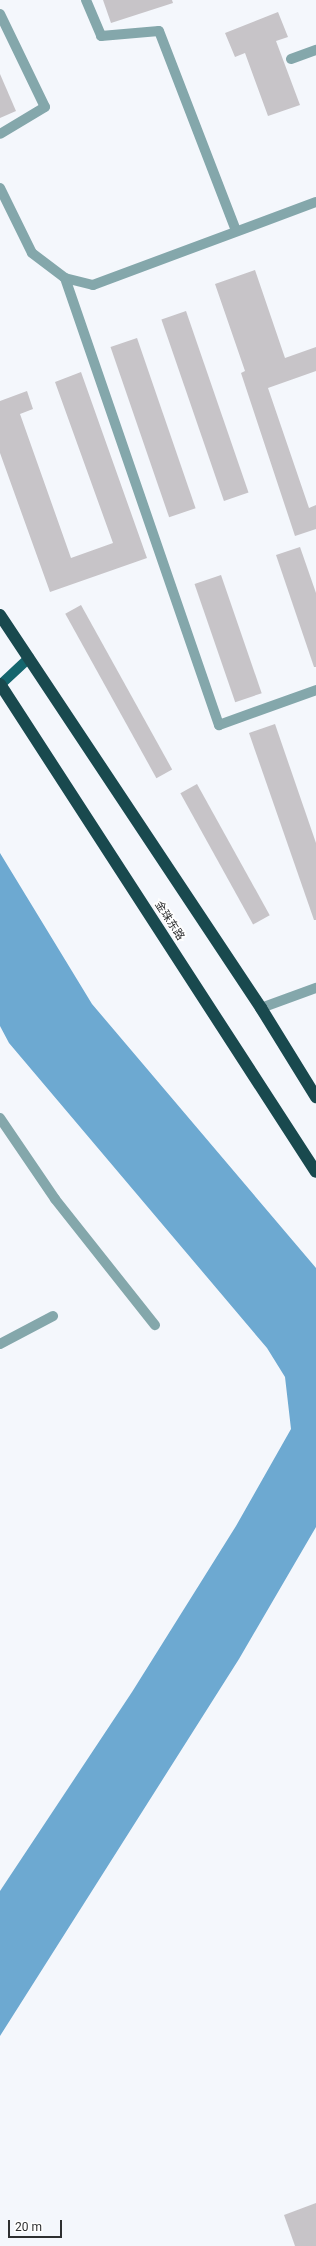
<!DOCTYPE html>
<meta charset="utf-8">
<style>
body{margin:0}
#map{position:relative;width:316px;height:2246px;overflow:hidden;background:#f4f7fc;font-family:Roboto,"Noto Sans SC",sans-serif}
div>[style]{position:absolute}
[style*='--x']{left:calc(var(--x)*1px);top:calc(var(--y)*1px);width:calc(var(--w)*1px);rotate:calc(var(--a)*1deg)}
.water>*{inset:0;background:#6da9d1}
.building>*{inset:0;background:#c7c4c8;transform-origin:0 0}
.minor>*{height:10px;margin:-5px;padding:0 5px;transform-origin:5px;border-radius:5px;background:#84a7ab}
.major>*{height:10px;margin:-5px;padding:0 5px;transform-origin:5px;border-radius:5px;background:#14656d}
.highway>*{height:12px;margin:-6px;padding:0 6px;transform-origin:6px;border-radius:6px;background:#19494e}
span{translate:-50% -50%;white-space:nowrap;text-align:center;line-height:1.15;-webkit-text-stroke:3.5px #fff;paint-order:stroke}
.street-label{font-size:11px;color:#2e2f30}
.scale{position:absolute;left:8px;top:2220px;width:54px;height:18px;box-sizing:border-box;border:2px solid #2e2f30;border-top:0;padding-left:5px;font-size:12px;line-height:14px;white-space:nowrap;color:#2e2f30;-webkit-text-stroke:3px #fff;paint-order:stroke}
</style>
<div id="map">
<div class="water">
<i style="clip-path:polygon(0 853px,92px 1004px,316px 1268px,316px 1527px,239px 1659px,0 2036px,0 1891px,132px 1692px,236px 1526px,291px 1429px,285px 1377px,267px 1348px,9px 1043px,0 1026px)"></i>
</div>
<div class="building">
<i style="clip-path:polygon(103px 0,172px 0,173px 3px,111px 23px)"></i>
<i style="clip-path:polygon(278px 12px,288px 37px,276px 41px,300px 105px,268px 116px,245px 53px,235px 57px,225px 33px)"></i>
<i style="clip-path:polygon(0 74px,16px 111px,0 118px)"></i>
<i style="clip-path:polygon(255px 270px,285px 358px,316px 347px,316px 371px,268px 388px,309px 508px,316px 505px,316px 529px,295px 536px,241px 373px,245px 371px,215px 284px)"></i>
<i style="left:186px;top:311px;width:192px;height:26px;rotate:71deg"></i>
<i style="left:137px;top:338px;width:180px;height:28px;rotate:71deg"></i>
<i style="clip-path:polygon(81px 372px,147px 558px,50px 592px,0 453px,0 401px,27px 391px,33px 409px,20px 414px,71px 558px,113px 543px,55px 382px)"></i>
<i style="clip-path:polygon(300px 547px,316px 593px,316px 667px,314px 667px,276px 555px)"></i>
<i style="left:221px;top:575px;width:125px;height:28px;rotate:71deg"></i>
<i style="left:81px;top:605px;width:188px;height:18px;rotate:61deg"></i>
<i style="clip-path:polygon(275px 724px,316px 843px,316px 920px,314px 920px,249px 733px)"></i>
<i style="left:197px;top:784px;width:150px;height:19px;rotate:61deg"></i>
<i style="clip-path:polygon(316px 2203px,316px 2246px,295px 2246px,284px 2215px)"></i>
</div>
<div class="minor">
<i style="--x:86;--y:0;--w:39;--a:67"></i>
<i style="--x:101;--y:36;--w:58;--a:-4.9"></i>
<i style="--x:159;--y:31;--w:211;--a:68.9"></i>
<i style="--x:0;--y:14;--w:103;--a:64.2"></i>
<i style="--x:45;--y:107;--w:52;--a:149"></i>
<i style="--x:291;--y:59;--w:27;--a:-20"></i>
<i style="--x:0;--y:188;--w:72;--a:63.8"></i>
<i style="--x:32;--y:253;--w:41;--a:37.1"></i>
<i style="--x:316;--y:202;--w:238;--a:159.6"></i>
<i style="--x:93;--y:285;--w:29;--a:-166"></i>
<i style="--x:65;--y:278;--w:473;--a:71"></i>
<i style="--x:219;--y:725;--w:103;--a:-19.8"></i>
<i style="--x:261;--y:1008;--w:59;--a:-20"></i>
<i style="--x:0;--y:1118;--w:98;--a:55.8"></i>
<i style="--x:55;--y:1199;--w:161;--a:51.6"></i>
<i style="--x:0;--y:1344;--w:60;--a:-27.8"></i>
</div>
<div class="major">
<i style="--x:0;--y:685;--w:40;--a:-43"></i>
</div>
<div class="highway">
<i style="--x:0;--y:615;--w:472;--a:56.4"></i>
<i style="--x:261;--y:1008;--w:105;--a:58.3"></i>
<i style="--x:0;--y:684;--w:581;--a:57.08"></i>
</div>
<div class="street-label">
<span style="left:169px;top:921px;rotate:57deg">金珠东路</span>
</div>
<div class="scale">20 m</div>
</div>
